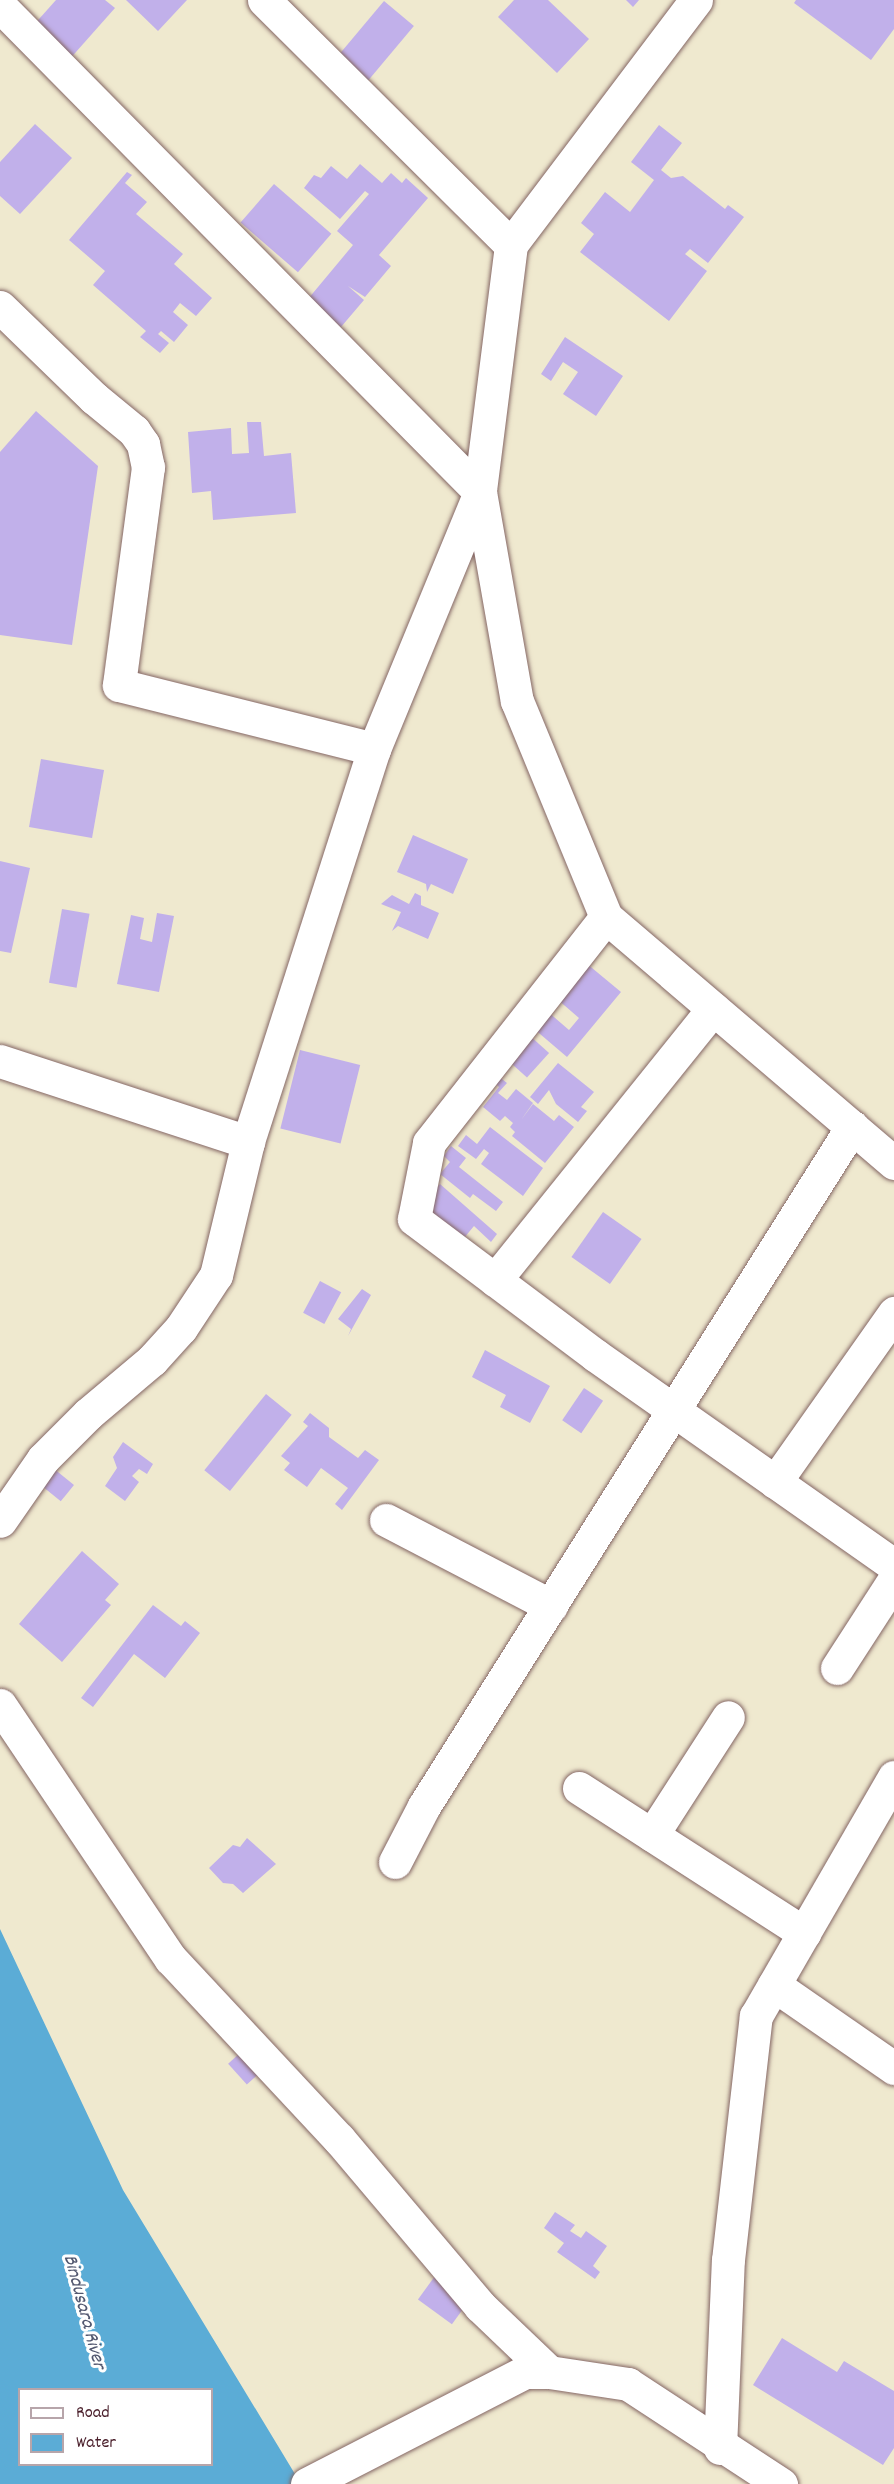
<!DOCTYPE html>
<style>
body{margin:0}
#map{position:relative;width:894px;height:2484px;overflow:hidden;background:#efe9cf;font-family:Dekko,sans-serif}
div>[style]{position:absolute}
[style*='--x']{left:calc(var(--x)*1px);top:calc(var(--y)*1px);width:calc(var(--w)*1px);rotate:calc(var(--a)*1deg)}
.water>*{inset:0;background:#5bacd6}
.building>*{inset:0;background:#c1b0ea;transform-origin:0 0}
.roads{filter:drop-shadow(0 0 2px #846664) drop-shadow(0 0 2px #846664)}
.minor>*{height:33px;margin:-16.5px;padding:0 16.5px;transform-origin:16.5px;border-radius:16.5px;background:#fff}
span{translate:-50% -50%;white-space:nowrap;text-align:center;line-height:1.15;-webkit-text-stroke:6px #fff;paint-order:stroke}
.water-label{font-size:20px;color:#51576f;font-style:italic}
.legend{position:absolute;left:18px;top:2388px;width:195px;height:78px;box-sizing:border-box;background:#fff;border:2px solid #b7a5aa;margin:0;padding:8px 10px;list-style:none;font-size:18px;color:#4a1f2b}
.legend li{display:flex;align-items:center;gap:12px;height:30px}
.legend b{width:30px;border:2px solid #b7a5aa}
</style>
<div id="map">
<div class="water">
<i style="clip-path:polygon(evenodd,0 1929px,123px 2190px,301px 2484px,0 2484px,0 1929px,20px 2390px,212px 2390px,212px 2464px,20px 2464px,20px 2390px)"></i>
</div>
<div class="building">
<i style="clip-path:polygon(56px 0,105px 0,115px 8px,68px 61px,31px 28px)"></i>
<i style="clip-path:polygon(126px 0,187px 0,158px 31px)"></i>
<i style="clip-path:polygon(514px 0,548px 0,589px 39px,557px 73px,498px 17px)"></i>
<i style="clip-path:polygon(626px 0,639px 0,633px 7px)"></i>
<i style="clip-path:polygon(796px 0,894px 0,894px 29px,871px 60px,794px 3px)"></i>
<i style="left:384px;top:1px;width:39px;height:76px;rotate:40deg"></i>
<i style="clip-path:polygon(35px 124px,72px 158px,20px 214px,0 196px,0 162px)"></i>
<i style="clip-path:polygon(659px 125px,682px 143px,661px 170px,671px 178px,683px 176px,725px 209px,728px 205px,744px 217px,708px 263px,690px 249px,685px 254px,707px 271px,669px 321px,580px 252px,594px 234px,581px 223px,605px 192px,630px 212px,654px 180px,631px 162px)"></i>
<i style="clip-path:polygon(360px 164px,382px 183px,391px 173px,402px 183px,406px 178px,428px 198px,379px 255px,391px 266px,365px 297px,348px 286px,364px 300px,341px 327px,308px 299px,353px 245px,337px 231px,369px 194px,365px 191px,340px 219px,304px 188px,314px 175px,321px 178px,331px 166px,347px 179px)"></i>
<i style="clip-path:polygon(127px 172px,132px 175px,125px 183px,147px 202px,136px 214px,183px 254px,174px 264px,212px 298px,196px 316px,180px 303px,173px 312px,188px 325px,174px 342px,161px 331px,158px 334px,169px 343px,160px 353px,140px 337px,146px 331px,93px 285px,105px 271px,69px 240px)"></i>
<i style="left:274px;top:184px;width:76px;height:51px;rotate:41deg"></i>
<i style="clip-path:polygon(565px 337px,623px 376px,596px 416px,563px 394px,578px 372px,563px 362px,551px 381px,541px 374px)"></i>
<i style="clip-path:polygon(36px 411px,98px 466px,72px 645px,0 635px,0 452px)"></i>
<i style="clip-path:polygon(247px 422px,261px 422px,264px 456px,291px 453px,296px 513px,213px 520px,211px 491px,192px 493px,188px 432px,231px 428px,232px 454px,249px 453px)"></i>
<i style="left:41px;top:759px;width:64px;height:69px;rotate:10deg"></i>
<i style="clip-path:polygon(413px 835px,468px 859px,453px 894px,431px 884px,427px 892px,426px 884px,397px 872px)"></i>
<i style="clip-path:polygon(0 861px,30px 868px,11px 953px,0 951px)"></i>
<i style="clip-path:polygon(415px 893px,421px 896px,421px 905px,439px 913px,428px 939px,398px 926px,392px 931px,401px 912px,381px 904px,392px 895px,409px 904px)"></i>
<i style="left:62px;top:909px;width:28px;height:75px;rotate:10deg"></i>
<i style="clip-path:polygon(157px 913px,174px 916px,159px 992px,117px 984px,131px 915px,144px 918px,140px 939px,152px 942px)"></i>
<i style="clip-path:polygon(586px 963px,621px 992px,567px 1057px,533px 1028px,547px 1011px,569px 1030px,579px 1018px,557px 999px)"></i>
<i style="left:529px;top:1035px;width:27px;height:33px;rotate:42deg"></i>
<i style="left:300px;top:1050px;width:62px;height:81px;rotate:14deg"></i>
<i style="clip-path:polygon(558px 1063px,594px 1092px,581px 1107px,587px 1111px,578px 1122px,556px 1104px,549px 1090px,538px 1104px,530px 1097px)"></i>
<i style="clip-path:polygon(498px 1076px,507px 1083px,498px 1093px,507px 1100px,516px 1089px,533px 1103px,521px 1120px,533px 1104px,554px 1121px,559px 1115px,574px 1127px,545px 1163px,512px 1136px,515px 1132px,510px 1127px,513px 1123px,505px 1116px,500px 1121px,483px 1107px,499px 1087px,494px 1082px)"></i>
<i style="clip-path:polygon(490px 1127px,543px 1168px,523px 1196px,481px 1164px,489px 1153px,484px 1149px,476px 1159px,458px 1146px,466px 1135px,477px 1144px)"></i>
<i style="clip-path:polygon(451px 1146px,466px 1158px,459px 1167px,503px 1202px,496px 1211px,473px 1194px,470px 1198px,440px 1174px,450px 1162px,444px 1156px)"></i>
<i style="clip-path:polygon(440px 1184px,497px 1234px,491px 1242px,474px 1226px,464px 1238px,418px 1209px)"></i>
<i style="left:603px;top:1212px;width:47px;height:55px;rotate:35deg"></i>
<i style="left:320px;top:1281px;width:24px;height:36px;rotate:28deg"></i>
<i style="clip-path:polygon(362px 1289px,371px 1295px,348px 1336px,351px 1329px,338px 1319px)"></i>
<i style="clip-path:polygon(485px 1350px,550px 1386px,530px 1423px,500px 1407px,506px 1395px,472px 1377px)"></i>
<i style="left:584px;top:1388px;width:23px;height:39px;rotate:34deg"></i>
<i style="left:266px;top:1394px;width:33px;height:98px;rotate:39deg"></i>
<i style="clip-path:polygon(310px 1413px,329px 1428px,329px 1437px,358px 1458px,365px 1450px,379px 1460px,342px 1510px,335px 1504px,348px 1488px,321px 1468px,307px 1487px,284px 1470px,290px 1463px,281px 1456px,308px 1426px,303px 1422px)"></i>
<i style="clip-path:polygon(123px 1442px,153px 1464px,147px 1474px,139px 1469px,132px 1476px,139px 1482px,125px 1501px,105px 1486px,117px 1468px,113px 1457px)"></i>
<i style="left:53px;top:1468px;width:27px;height:21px;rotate:39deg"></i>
<i style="clip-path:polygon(82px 1551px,119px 1584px,105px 1600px,111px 1605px,62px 1662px,19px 1624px)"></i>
<i style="clip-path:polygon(153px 1605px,181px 1626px,185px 1621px,200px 1633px,165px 1678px,134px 1654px,93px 1707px,81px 1698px)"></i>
<i style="clip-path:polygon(247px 1838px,276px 1864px,243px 1893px,233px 1884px,223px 1883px,209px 1868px,233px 1845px,240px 1847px)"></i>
<i style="left:240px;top:2053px;width:28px;height:16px;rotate:48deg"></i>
<i style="clip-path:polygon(555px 2212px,575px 2225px,570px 2231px,581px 2238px,586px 2231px,607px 2246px,593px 2266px,600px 2272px,595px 2279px,557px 2252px,564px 2243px,544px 2228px)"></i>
<i style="left:435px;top:2276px;width:42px;height:29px;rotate:36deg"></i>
<i style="clip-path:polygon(782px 2338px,837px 2372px,844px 2361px,894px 2391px,894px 2448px,883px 2465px,753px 2385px)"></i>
</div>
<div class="roads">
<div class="minor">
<i style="--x:264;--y:0;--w:348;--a:44.8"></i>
<i style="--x:696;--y:0;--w:307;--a:127.1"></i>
<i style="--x:511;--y:245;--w:249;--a:97.2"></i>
<i style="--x:480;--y:492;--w:212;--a:80"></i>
<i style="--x:517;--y:701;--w:234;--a:67.6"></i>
<i style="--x:606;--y:917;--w:379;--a:40.5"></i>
<i style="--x:0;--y:6;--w:683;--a:45.36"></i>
<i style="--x:480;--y:492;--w:278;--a:112.4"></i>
<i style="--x:374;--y:749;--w:413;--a:107.8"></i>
<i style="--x:0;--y:307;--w:131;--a:44.1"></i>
<i style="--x:94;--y:398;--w:52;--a:39.5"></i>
<i style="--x:134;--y:431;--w:16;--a:55"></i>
<i style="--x:143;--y:444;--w:24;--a:78"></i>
<i style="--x:148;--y:467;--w:220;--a:97.6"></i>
<i style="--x:119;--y:685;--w:263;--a:14.1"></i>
<i style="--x:606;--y:917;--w:287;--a:128.1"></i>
<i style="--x:429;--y:1143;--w:77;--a:101.2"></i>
<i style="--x:414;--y:1219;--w:226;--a:36.9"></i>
<i style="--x:595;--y:1355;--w:365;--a:35.1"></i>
<i style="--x:0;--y:1061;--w:261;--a:18.1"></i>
<i style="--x:248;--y:1142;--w:137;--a:103.5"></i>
<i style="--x:216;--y:1275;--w:64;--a:123.4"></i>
<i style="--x:181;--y:1328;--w:43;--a:132.2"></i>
<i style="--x:152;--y:1360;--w:84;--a:139.8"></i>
<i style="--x:88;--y:1414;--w:64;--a:135"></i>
<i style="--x:43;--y:1459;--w:75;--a:124.7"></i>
<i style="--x:495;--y:1280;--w:348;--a:-51.2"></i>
<i style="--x:775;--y:1482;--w:207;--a:-54.8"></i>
<i style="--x:386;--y:1520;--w:186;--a:27.5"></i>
<i style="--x:837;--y:1668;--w:105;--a:-57.1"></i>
<i style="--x:0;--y:1705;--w:306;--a:56.1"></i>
<i style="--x:171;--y:1959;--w:246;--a:47"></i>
<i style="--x:339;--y:2139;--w:219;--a:49.8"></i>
<i style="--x:480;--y:2306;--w:95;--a:43.7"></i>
<i style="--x:579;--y:1788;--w:268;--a:32.8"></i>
<i style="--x:652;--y:1835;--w:140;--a:-57.2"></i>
<i style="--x:395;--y:1862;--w:63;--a:-62.6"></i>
<i style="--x:424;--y:1806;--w:803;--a:-57.78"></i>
<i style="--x:774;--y:1985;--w:146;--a:34.7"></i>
<i style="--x:720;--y:2448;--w:188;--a:-87.6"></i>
<i style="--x:728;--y:2260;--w:246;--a:-83.5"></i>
<i style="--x:756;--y:2016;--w:276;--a:-60"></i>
<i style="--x:307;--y:2484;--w:245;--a:-27.2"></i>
<i style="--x:525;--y:2372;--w:24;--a:0"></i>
<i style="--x:549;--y:2372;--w:80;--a:8.6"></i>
<i style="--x:628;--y:2384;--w:183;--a:33.2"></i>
</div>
</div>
<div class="water-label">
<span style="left:83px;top:2312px;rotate:75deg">Bindusara River</span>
</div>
<ul class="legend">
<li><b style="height:8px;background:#fff"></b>Road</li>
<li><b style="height:16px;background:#5bacd6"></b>Water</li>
</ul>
</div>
